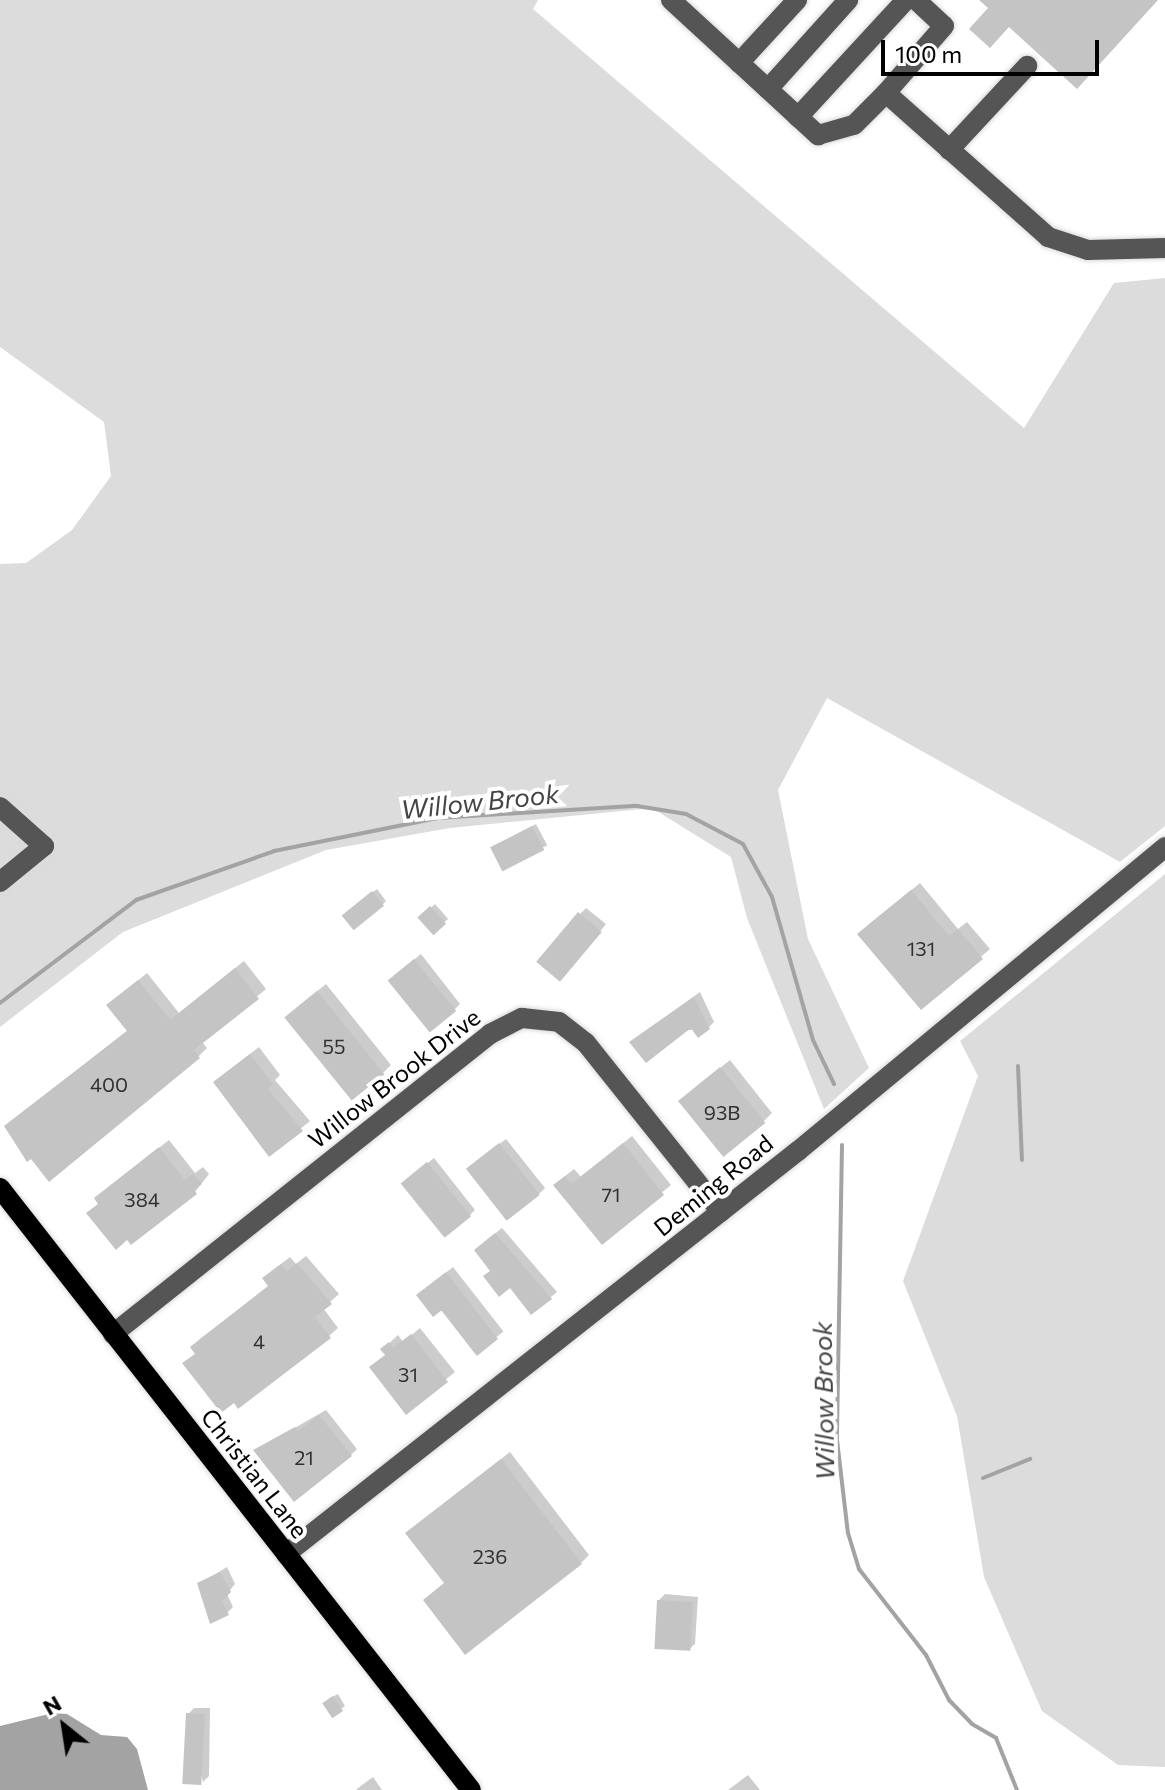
<!DOCTYPE html>
<style>
body{margin:0}
#map{position:relative;width:1165px;height:1790px;overflow:hidden;background:#fff;font-family:Commissioner,sans-serif}
div>[style]{position:absolute}
[style*='--x']{left:calc(var(--x)*1px);top:calc(var(--y)*1px);width:calc(var(--w)*1px);rotate:calc(var(--a)*1deg)}
.green>*{inset:0;background:#dcdcdc}
.water>*{inset:0;background:#a3a3a3}
.shadow>*{inset:0;background:#0003;transform-origin:0 0}
.stream>*{height:4px;margin:-2px;padding:0 2px;transform-origin:2px;border-radius:2px;background:#a3a3a3}
.building>*{inset:0;background:#c4c4c4;transform-origin:0 0}
.roads{filter:drop-shadow(0 0 2px #dbdbdb) drop-shadow(0 0 2px #dbdbdb)}
.minor>*{height:20px;margin:-10px;padding:0 10px;transform-origin:10px;border-radius:10px;background:#555}
.major>*{height:20px;margin:-10px;padding:0 10px;transform-origin:10px;border-radius:10px;background:#000}
span{translate:-50% -50%;white-space:nowrap;text-align:center;line-height:1.15;-webkit-text-stroke:8px #fff;paint-order:stroke}
.number-label{font-size:20px;color:#313131}
.number-label span{-webkit-text-stroke-width:0}
.street-label{font-size:24px;color:#000}
.water-label{font-size:26px;color:#444;font-style:italic}
.north{position:absolute;left:24px;top:1686px;width:80px;height:80px;-webkit-text-stroke:6px #fff;paint-order:stroke;rotate:330deg;font-size:22px;font-weight:700;line-height:32px;text-align:center;color:#000}
.north::after{content:'';display:block;margin:auto;width:28px;height:36px;background:#000;clip-path:polygon(50% 0,100% 100%,50% 72%,0 100%)}
.scale{position:absolute;left:881px;top:40px;width:218px;height:36px;box-sizing:border-box;border:4px solid #000;border-top:0;padding-left:10px;font-size:24px;line-height:28px;white-space:nowrap;color:#000;-webkit-text-stroke:6px #fff;paint-order:stroke}
</style>
<div id="map">
<div class="green">
<i style="clip-path:polygon(0 0,538px 0,533px 9px,1024px 428px,1114px 283px,1165px 278px,1165px 826px,1120px 862px,827px 698px,778px 790px,808px 939px,869px 1068px,824px 1109px,747px 918px,731px 857px,652px 808px,450px 828px,326px 850px,123px 932px,0 1027px,0 564px,26px 563px,72px 530px,111px 476px,104px 422px,0 347px)"></i>
<i style="clip-path:polygon(1165px 874px,1165px 1767px,1118px 1765px,1042px 1711px,984px 1577px,957px 1416px,903px 1281px,978px 1076px,960px 1041px)"></i>
</div>
<div class="water">
<i style="clip-path:polygon(53px 1713px,67px 1714px,101px 1735px,127px 1737px,137px 1749px,148px 1790px,0 1790px,0 1726px)"></i>
</div>
<div class="shadow">
<i style="left:536px;top:824px;width:24px;height:49px;rotate:62deg"></i>
<i style="clip-path:polygon(920px 883px,958px 929px,967px 922px,990px 949px,921px 1008px,868px 925px)"></i>
<i style="clip-path:polygon(377px 889px,386px 901px,383px 904px,347px 912px)"></i>
<i style="left:435px;top:904px;width:20px;height:21px;rotate:49deg"></i>
<i style="clip-path:polygon(586px 908px,606px 924px,567px 973px,580px 914px)"></i>
<i style="clip-path:polygon(421px 954px,460px 1004px,454px 1010px,396px 974px)"></i>
<i style="clip-path:polygon(244px 961px,266px 989px,202px 1042px,207px 1048px,199px 1056px,49px 1179px,6px 1126px,128px 1030px,118px 997px,147px 973px,179px 1013px)"></i>
<i style="clip-path:polygon(326px 984px,391px 1065px,383px 1073px,295px 1009px)"></i>
<i style="clip-path:polygon(700px 992px,714px 1022px,708px 1028px,638px 1036px)"></i>
<i style="clip-path:polygon(259px 1047px,280px 1075px,275px 1080px,310px 1121px,269px 1154px,224px 1074px)"></i>
<i style="clip-path:polygon(730px 1060px,772px 1113px,763px 1122px,689px 1093px)"></i>
<i style="clip-path:polygon(632px 1136px,671px 1185px,602px 1242px,564px 1177px,574px 1169px,581px 1177px)"></i>
<i style="clip-path:polygon(506px 1139px,545px 1188px,539px 1194px,474px 1164px)"></i>
<i style="clip-path:polygon(169px 1140px,195px 1173px,203px 1167px,209px 1174px,195px 1192px,100px 1203px,105px 1190px)"></i>
<i style="clip-path:polygon(434px 1158px,475px 1210px,469px 1216px,409px 1178px)"></i>
<i style="clip-path:polygon(502px 1228px,557px 1292px,532px 1313px,482px 1244px)"></i>
<i style="clip-path:polygon(306px 1256px,339px 1294px,323px 1308px,338px 1328px,329px 1336px,185px 1364px,196px 1353px,192px 1347px,200px 1339px,270px 1285px,264px 1278px,273px 1270px,290px 1257px,296px 1264px)"></i>
<i style="left:453px;top:1267px;width:82px;height:36px;rotate:52deg"></i>
<i style="clip-path:polygon(420px 1328px,455px 1372px,406px 1412px,383px 1349px,398px 1335px,403px 1342px)"></i>
<i style="clip-path:polygon(326px 1410px,357px 1449px,351px 1455px,256px 1450px)"></i>
<i style="clip-path:polygon(510px 1452px,589px 1555px,581px 1563px,425px 1600px,446px 1582px,416px 1525px)"></i>
<i style="clip-path:polygon(227px 1567px,235px 1584px,227px 1594px,233px 1607px,227px 1613px,199px 1584px)"></i>
<i style="clip-path:polygon(665px 1594px,698px 1597px,695px 1644px,688px 1650px,659px 1600px)"></i>
<i style="clip-path:polygon(338px 1694px,345px 1706px,341px 1709px,328px 1699px)"></i>
<i style="clip-path:polygon(194px 1708px,210px 1708px,209px 1776px,203px 1782px,188px 1714px)"></i>
<i style="clip-path:polygon(748px 1775px,760px 1790px,728px 1790px)"></i>
<i style="clip-path:polygon(373px 1777px,382px 1790px,356px 1790px,358px 1788px)"></i>
</div>
<div class="stream">
<i style="--x:0;--y:1003;--w:171;--a:-37.1"></i>
<i style="--x:136;--y:900;--w:146;--a:-19.5"></i>
<i style="--x:274;--y:851;--w:167;--a:-11.4"></i>
<i style="--x:438;--y:818;--w:199;--a:-3.5"></i>
<i style="--x:637;--y:806;--w:50;--a:9.3"></i>
<i style="--x:686;--y:814;--w:64;--a:27.8"></i>
<i style="--x:743;--y:844;--w:60;--a:61.3"></i>
<i style="--x:772;--y:897;--w:149;--a:74"></i>
<i style="--x:813;--y:1040;--w:49;--a:64.5"></i>
<i style="--x:1018;--y:1066;--w:94;--a:87.6"></i>
<i style="--x:842;--y:1145;--w:295;--a:91"></i>
<i style="--x:837;--y:1440;--w:94;--a:83.3"></i>
<i style="--x:848;--y:1533;--w:38;--a:73"></i>
<i style="--x:859;--y:1569;--w:109;--a:52.1"></i>
<i style="--x:926;--y:1655;--w:51;--a:62.9"></i>
<i style="--x:949;--y:1700;--w:33;--a:46"></i>
<i style="--x:972;--y:1724;--w:28;--a:30"></i>
<i style="--x:996;--y:1738;--w:56;--a:68"></i>
<i style="--x:983;--y:1478;--w:51;--a:-22"></i>
</div>
<div class="building">
<i style="clip-path:polygon(979px 0,1158px 0,1077px 89px,1009px 27px,990px 48px,969px 29px,988px 8px)"></i>
<i style="left:532px;top:826px;width:27px;height:47px;rotate:63deg"></i>
<i style="clip-path:polygon(911px 890px,949px 936px,958px 929px,983px 959px,921px 1010px,857px 934px)"></i>
<i style="left:372px;top:891px;width:19px;height:39px;rotate:51deg"></i>
<i style="left:430px;top:906px;width:24px;height:17px;rotate:48deg"></i>
<i style="left:578px;top:912px;width:31px;height:65px;rotate:40deg"></i>
<i style="left:414px;top:959px;width:67px;height:34px;rotate:51deg"></i>
<i style="clip-path:polygon(235px 968px,259px 999px,194px 1050px,200px 1058px,49px 1182px,31px 1159px,27px 1162px,4px 1126px,127px 1031px,106px 1005px,138px 980px,170px 1020px)"></i>
<i style="left:317px;top:991px;width:107px;height:42px;rotate:51deg"></i>
<i style="clip-path:polygon(694px 997px,710px 1029px,698px 1038px,691px 1028px,646px 1063px,629px 1042px)"></i>
<i style="clip-path:polygon(250px 1054px,273px 1084px,268px 1089px,303px 1131px,269px 1157px,213px 1082px)"></i>
<i style="left:720px;top:1067px;width:72px;height:54px;rotate:51deg"></i>
<i style="left:499px;top:1143px;width:66px;height:42px;rotate:52deg"></i>
<i style="clip-path:polygon(623px 1143px,664px 1195px,602px 1245px,553px 1185px,565px 1176px,571px 1184px)"></i>
<i style="clip-path:polygon(159px 1147px,185px 1180px,193px 1174px,202px 1184px,194px 1190px,197px 1194px,131px 1245px,127px 1240px,116px 1250px,86px 1213px,98px 1204px,94px 1198px)"></i>
<i style="left:427px;top:1162px;width:70px;height:34px;rotate:51deg"></i>
<i style="clip-path:polygon(495px 1233px,552px 1299px,531px 1315px,510px 1288px,499px 1297px,483px 1276px,490px 1271px,474px 1250px)"></i>
<i style="clip-path:polygon(297px 1263px,332px 1304px,315px 1317px,331px 1338px,238px 1409px,234px 1403px,221px 1413px,182px 1363px,195px 1354px,190px 1347px,268px 1286px,262px 1278px,281px 1264px,287px 1271px)"></i>
<i style="clip-path:polygon(446px 1272px,498px 1339px,477px 1356px,442px 1310px,433px 1317px,416px 1295px)"></i>
<i style="clip-path:polygon(411px 1334px,448px 1382px,406px 1415px,369px 1367px,385px 1355px,380px 1349px,389px 1342px,393px 1348px)"></i>
<i style="clip-path:polygon(319px 1415px,352px 1456px,294px 1502px,253px 1450px,295px 1427px,298px 1431px)"></i>
<i style="clip-path:polygon(501px 1459px,582px 1564px,465px 1655px,423px 1600px,444px 1583px,405px 1533px)"></i>
<i style="clip-path:polygon(220px 1572px,231px 1592px,222px 1601px,229px 1615px,210px 1624px,197px 1583px)"></i>
<i style="left:657px;top:1600px;width:36px;height:49px;rotate:3deg"></i>
<i style="left:333px;top:1696px;width:18px;height:13px;rotate:56deg"></i>
<i style="left:186px;top:1713px;width:19px;height:71px;rotate:3deg"></i>
</div>
<div class="roads">
<div class="minor">
<i style="--x:671;--y:0;--w:200;--a:42.6"></i>
<i style="--x:818;--y:135;--w:37;--a:-16"></i>
<i style="--x:854;--y:125;--w:45;--a:-45"></i>
<i style="--x:916;--y:0;--w:38;--a:43"></i>
<i style="--x:944;--y:26;--w:89;--a:130.9"></i>
<i style="--x:886;--y:93;--w:217;--a:41.6"></i>
<i style="--x:1048;--y:237;--w:42;--a:18"></i>
<i style="--x:1088;--y:250;--w:77;--a:-1.5"></i>
<i style="--x:739;--y:63;--w:86;--a:-47.4"></i>
<i style="--x:768;--y:89;--w:120;--a:-48"></i>
<i style="--x:798;--y:117;--w:159;--a:-47.3"></i>
<i style="--x:949;--y:150;--w:115;--a:-47.1"></i>
<i style="--x:0;--y:807;--w:59;--a:41.6"></i>
<i style="--x:44;--y:846;--w:57;--a:140.7"></i>
<i style="--x:113;--y:1334;--w:482;--a:-38.5"></i>
<i style="--x:490;--y:1034;--w:36;--a:-27"></i>
<i style="--x:522;--y:1018;--w:37;--a:6"></i>
<i style="--x:559;--y:1022;--w:34;--a:38"></i>
<i style="--x:586;--y:1043;--w:216;--a:51.4"></i>
<i style="--x:286;--y:1554;--w:652;--a:-38.21"></i>
<i style="--x:798;--y:1151;--w:477;--a:-39.6"></i>
</div>
<div class="major">
<i style="--x:0;--y:1188;--w:764;--a:51.96"></i>
</div>
</div>
<div class="number-label">
<span style="left:921px;top:948px">131</span>
<span style="left:334px;top:1046px">55</span>
<span style="left:109px;top:1084px">400</span>
<span style="left:722px;top:1112px">93B</span>
<span style="left:611px;top:1194px">71</span>
<span style="left:142px;top:1199px">384</span>
<span style="left:259px;top:1341px">4</span>
<span style="left:408px;top:1374px">31</span>
<span style="left:304px;top:1457px">21</span>
<span style="left:490px;top:1556px">236</span>
</div>
<div class="street-label">
<span style="left:394px;top:1078px;rotate:-38deg">Willow Brook Drive</span>
<span style="left:713px;top:1185px;rotate:-39deg">Deming Road</span>
<span style="left:255px;top:1473px;rotate:52deg">Christian Lane</span>
</div>
<div class="water-label">
<span style="left:480px;top:801px;rotate:-6deg">Willow Brook</span>
<span style="left:823px;top:1401px;rotate:-91deg">Willow Brook</span>
</div>
<div class="north">N</div>
<div class="scale">100 m</div>
</div>
